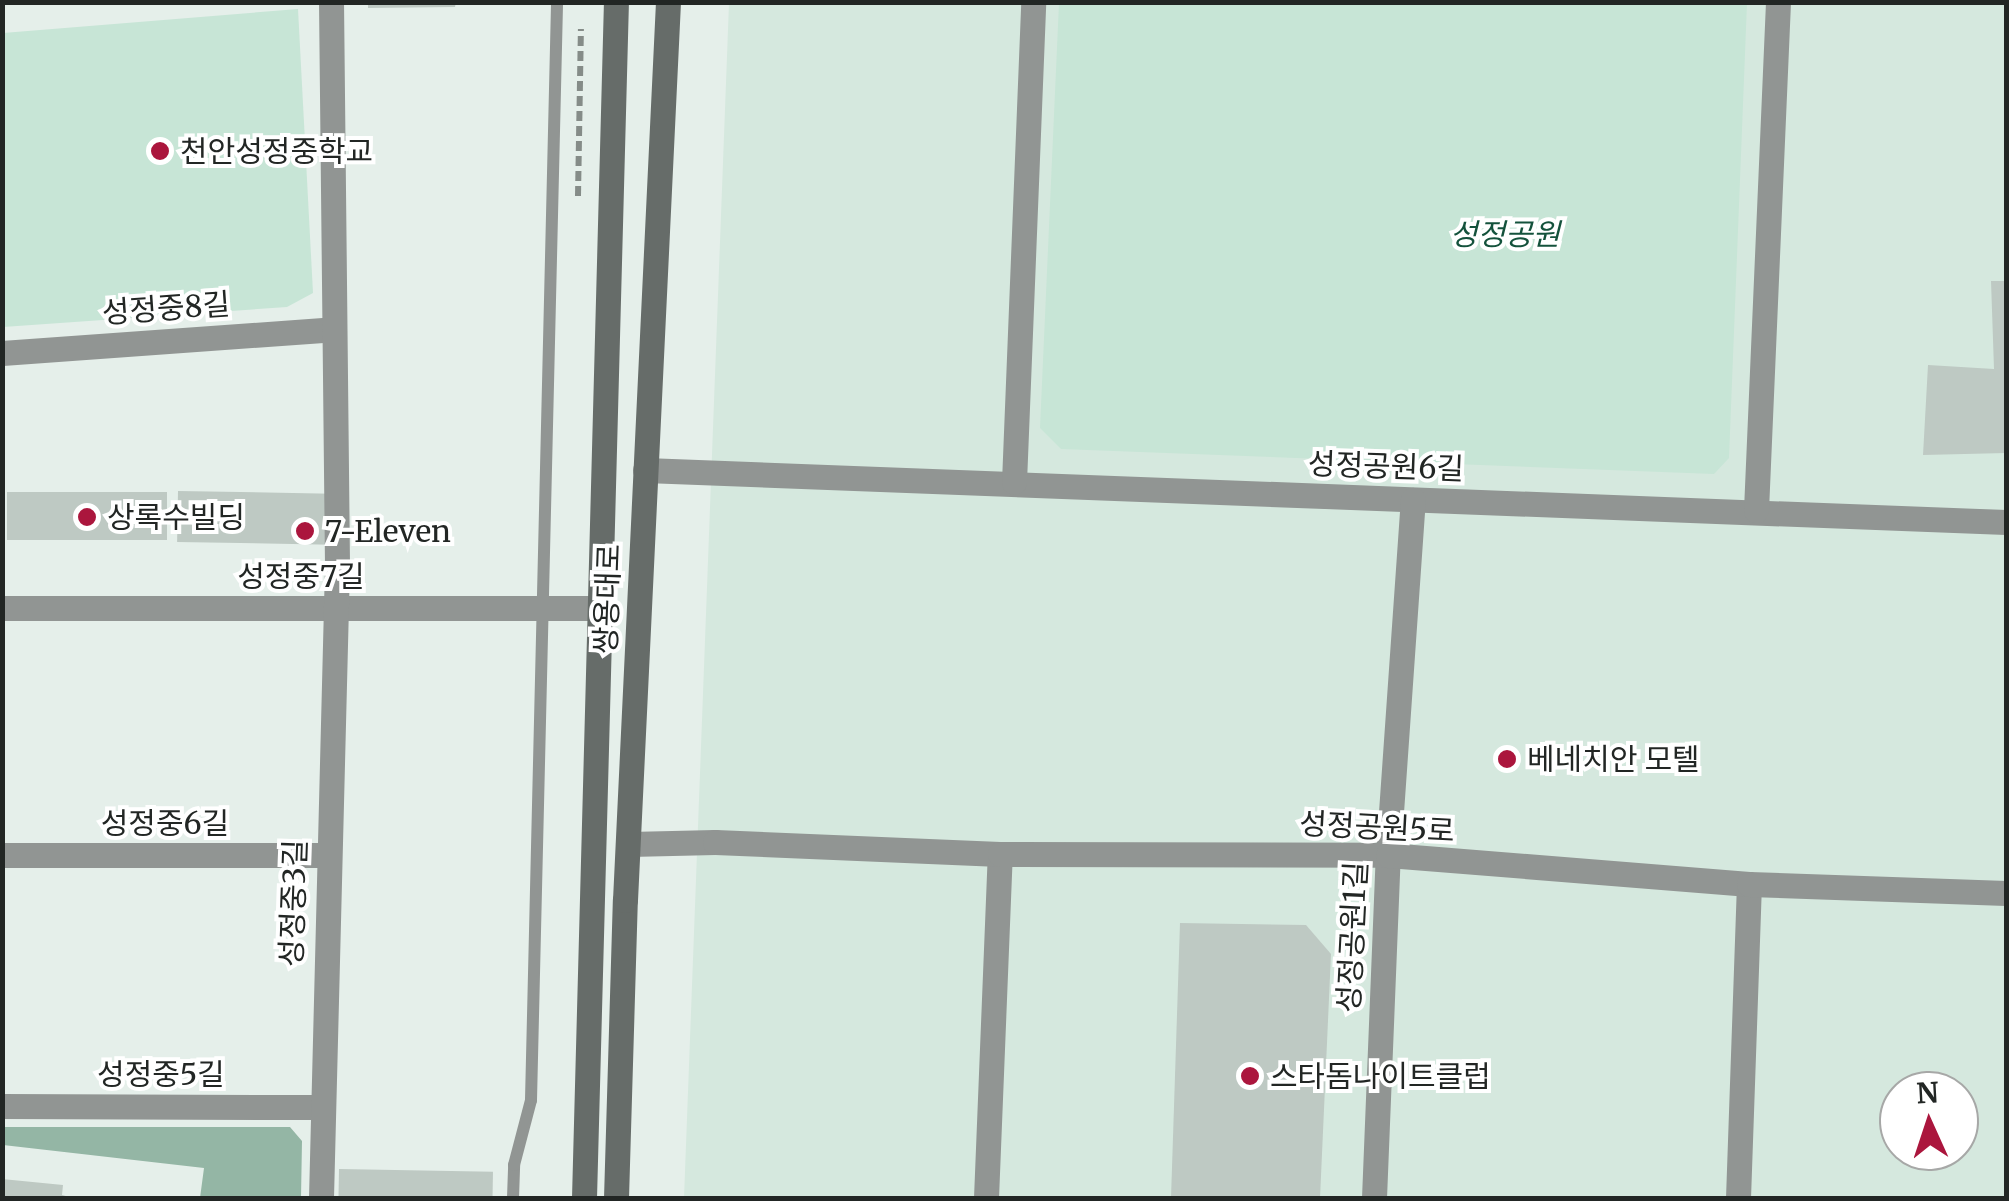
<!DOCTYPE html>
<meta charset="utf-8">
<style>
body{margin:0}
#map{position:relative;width:2009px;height:1201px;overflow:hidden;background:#e5efea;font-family:Merriweather,"Noto Sans KR",serif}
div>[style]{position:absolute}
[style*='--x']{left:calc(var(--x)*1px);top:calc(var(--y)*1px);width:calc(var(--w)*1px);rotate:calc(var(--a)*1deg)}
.built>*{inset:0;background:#d5e8de}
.green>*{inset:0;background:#c7e5d6}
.forest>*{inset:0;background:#94b6a5}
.building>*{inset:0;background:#bec9c3;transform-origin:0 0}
.path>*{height:6px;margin-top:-3px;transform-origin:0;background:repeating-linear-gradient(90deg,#858c88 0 10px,transparent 0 15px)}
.service>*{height:12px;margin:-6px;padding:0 6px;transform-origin:6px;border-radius:6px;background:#919593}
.minor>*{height:25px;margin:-12.5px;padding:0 12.5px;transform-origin:12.5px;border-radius:12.5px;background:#919593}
.tertiary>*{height:25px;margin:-12.5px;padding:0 12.5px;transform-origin:12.5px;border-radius:12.5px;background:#919593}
.secondary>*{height:25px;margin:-12.5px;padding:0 12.5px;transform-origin:12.5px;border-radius:12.5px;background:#666c69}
.dots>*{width:28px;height:28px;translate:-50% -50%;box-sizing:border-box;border:5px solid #fff;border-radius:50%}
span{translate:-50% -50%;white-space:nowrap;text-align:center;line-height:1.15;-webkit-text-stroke:8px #fff;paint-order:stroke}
.poi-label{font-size:30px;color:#222624}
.left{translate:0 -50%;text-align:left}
.park-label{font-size:30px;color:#14523c;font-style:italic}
.street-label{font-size:30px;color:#222624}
.frame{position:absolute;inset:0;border:5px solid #222624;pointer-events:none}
.north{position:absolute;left:1879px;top:1071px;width:100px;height:100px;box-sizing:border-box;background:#fff;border:2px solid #a7a8a7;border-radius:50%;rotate:357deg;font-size:28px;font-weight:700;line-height:40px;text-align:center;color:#222624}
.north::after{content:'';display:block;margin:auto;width:35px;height:45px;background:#ab163d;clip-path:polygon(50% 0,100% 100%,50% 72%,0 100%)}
</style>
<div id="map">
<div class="built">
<i style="clip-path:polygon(evenodd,729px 3px,2006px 3px,2006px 1198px,684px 1198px,729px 3px,1899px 1091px,1959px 1091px,1959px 1151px,1899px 1151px,1899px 1091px)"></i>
</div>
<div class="green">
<i style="clip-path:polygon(1059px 3px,1747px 3px,1729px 458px,1714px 474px,1061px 449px,1040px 428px)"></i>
<i style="clip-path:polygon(298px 9px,313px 293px,287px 307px,3px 327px,3px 33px)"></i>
</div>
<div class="forest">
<i style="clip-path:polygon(3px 1127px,290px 1127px,302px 1141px,301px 1198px,200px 1198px,204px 1168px,3px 1145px)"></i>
</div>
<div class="building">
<i style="clip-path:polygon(368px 2px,456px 2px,455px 7px,368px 8px)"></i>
<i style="clip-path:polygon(1991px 281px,2006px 281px,2006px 453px,1923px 455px,1928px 365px,1994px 369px)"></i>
<i style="left:178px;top:491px;width:154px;height:51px;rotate:1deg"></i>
<i style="left:7px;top:492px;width:160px;height:48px"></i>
<i style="clip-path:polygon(1180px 923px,1306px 925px,1331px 954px,1320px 1198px,1171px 1198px)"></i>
<i style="left:339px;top:1169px;width:154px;height:29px;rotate:1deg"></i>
<i style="clip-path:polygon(2px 1179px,63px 1185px,62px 1195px,73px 1198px,2px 1198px)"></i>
</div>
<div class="path">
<i style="--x:578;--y:196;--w:167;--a:-89"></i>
</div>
<div class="service">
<i style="--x:513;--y:1198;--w:33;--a:-88"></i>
<i style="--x:514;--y:1165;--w:67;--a:-75.3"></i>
<i style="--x:531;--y:1100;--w:1098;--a:-88.64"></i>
</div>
<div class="minor">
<i style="--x:2;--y:353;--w:332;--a:-4.1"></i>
<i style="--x:645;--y:470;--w:1362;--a:2.19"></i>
<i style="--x:1014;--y:482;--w:480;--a:-87.7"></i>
<i style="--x:1756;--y:510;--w:508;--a:-87.52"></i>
<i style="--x:2;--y:608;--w:598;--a:0"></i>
<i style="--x:2;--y:855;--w:325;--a:0"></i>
<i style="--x:2;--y:1106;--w:318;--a:0.2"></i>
<i style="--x:321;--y:1198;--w:634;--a:-88.55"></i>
<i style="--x:337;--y:564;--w:562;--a:-90.61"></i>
<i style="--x:986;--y:1198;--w:344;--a:-87.7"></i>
<i style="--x:1374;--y:1198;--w:343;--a:-87.7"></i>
<i style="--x:1388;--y:855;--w:356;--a:-86"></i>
<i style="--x:1738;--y:1198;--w:314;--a:-88"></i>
</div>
<div class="tertiary">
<i style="--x:629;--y:844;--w:86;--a:-1.3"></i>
<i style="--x:715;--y:842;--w:285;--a:2.4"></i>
<i style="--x:1000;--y:854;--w:388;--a:0.1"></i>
<i style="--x:1388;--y:855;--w:362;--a:4.6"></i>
<i style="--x:1749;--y:884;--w:257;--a:2"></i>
</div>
<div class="secondary">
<i style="--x:584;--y:1198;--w:1196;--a:-88.47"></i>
<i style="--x:616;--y:1198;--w:298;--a:-88.3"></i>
<i style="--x:625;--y:900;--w:899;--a:-87.26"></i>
</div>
<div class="dots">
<i style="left:160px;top:151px;background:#ab163d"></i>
<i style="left:87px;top:517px;background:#ab163d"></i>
<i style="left:305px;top:531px;background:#ab163d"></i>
<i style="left:1507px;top:759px;background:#ab163d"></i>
<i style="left:1250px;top:1076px;background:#ab163d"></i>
</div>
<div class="poi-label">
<span class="left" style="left:180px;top:151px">천안성정중학교</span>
<span class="left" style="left:107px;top:517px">상록수빌딩</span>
<span class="left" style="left:325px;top:531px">7-Eleven</span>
<span class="left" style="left:1527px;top:759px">베네치안 모텔</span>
<span class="left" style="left:1270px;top:1076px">스타돔나이트클럽</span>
</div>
<div class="park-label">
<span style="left:1505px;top:234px">성정공원</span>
</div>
<div class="street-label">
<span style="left:166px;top:308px;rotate:-4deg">성정중8길</span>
<span style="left:1386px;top:466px;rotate:2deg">성정공원6길</span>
<span style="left:301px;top:576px">성정중7길</span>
<span style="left:607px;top:599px;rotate:-88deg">쌍용대로</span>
<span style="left:165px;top:823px">성정중6길</span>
<span style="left:1377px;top:827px;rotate:3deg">성정공원5로</span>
<span style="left:293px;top:903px;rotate:-88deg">성정중3길</span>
<span style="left:1352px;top:937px;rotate:-87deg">성정공원1길</span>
<span style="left:161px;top:1074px">성정중5길</span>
</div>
<div class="frame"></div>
<div class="north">N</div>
</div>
